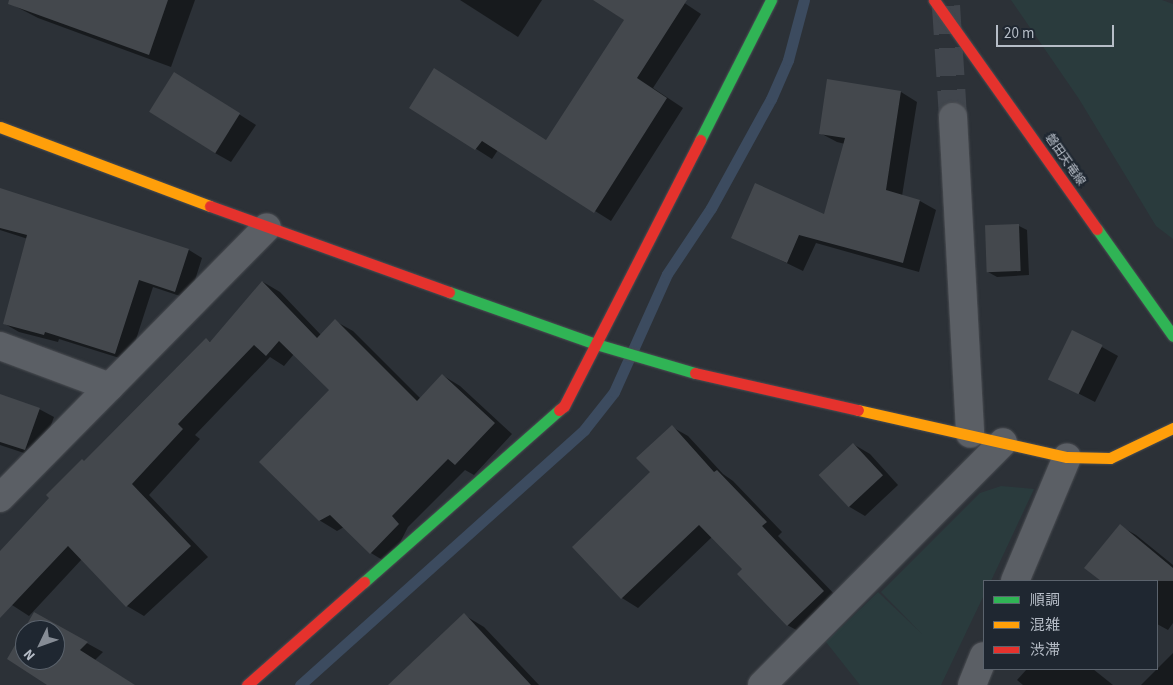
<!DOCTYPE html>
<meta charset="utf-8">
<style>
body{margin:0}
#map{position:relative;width:1173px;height:685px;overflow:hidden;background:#2c3137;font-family:"Source Sans 3","Noto Sans JP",sans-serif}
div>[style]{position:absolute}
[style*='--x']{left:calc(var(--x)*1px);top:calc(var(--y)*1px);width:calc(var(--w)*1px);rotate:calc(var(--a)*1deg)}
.green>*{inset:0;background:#2a3b3d}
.shadow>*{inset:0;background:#0007}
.stream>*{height:11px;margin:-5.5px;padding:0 5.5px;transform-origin:5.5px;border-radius:5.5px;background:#3c4b5f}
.building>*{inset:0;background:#44484d;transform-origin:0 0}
.street-tunnel>*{height:28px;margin-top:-14px;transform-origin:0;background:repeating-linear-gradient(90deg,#41464d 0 28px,transparent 0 42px)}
.roads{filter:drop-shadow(0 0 1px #4a4d52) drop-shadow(0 0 1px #4a4d52)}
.street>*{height:28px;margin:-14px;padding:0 14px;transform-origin:14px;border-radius:14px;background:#5b5f65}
.fast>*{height:11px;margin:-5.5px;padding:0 5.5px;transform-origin:5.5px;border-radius:5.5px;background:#30b455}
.slow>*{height:11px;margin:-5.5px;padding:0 5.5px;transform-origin:5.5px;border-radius:5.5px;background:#ff9f0a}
.jam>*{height:11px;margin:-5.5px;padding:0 5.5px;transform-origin:5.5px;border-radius:5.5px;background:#e5322d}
span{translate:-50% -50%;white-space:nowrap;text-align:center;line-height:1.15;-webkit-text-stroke:4.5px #1f2731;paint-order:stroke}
.street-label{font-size:12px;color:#b6bdc7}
.legend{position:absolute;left:983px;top:580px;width:175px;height:90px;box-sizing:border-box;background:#1f2731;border:1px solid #5b636d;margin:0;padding:6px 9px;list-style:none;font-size:15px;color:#b6bdc7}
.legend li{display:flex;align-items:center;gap:10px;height:25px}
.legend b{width:25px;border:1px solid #5b636d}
.north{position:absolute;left:15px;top:620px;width:50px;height:50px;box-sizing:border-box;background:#1f2731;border:1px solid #5b636d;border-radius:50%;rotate:228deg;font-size:14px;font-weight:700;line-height:20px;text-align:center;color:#b6bdc7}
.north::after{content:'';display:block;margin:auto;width:18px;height:22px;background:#868c95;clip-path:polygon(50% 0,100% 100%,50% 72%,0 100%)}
.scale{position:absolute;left:996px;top:25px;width:118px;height:22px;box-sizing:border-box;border:2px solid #b6bdc7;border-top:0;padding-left:6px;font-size:15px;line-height:18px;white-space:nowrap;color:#b6bdc7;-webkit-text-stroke:4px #1f2731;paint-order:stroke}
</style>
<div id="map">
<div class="green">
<i style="clip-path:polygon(1011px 0,1162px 0,1173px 4px,1173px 239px,1156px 226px,1079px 99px)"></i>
<i style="clip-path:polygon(1001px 486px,1034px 489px,991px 581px,984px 581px,984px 595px,941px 685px,860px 685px,826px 642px,878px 592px,922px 634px,881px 592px,980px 493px)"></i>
</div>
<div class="shadow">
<i style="clip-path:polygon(17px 0,195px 0,171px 67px,38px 18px,15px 6px)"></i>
<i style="clip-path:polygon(460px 0,542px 0,518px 37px)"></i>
<i style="clip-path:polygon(595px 0,680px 0,701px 14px,653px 88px,683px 108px,611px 221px,498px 150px,492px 159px,410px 107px,547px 141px,625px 20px)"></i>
<i style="clip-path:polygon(190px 83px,256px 125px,231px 162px,215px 153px)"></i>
<i style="clip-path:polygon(901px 92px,917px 102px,902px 196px,920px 201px,936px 210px,919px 272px,816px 243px,803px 271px,733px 237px,825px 215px,845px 144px,837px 142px,820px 133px)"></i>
<i style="clip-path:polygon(0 189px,189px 250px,202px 258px,189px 299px,153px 287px,129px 361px,59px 339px,58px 342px,19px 332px,5px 324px,28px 239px,0 230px)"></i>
<i style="clip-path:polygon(1019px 226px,1027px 230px,1029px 275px,997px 277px,988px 272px)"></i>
<i style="clip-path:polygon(263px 282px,280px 292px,321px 335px,335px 321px,353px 331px,421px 399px,442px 375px,460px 386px,512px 434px,474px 475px,465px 470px,408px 527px,389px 564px,371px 553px,344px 527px,337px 531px,319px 520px,331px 390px,294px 354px,284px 366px,270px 357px,195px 435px,200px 439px,149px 495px,208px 557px,144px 616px,127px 606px,82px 559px,29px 616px,12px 605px,0 595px,0 553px,85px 462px,206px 339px,211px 342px)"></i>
<i style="clip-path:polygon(1102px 347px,1118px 356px,1095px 402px,1066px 387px)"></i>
<i style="clip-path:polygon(0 396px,39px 409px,54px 417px,39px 458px,0 445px)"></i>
<i style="clip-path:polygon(672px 427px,688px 436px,723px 474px,733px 481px,782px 532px,778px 536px,840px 600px,804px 634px,787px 625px,744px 569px,712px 537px,638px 608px,622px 598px,573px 547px,651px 472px)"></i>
<i style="clip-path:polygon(853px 444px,870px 454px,898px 485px,865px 516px,848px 506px,820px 475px)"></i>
<i style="clip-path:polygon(1120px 526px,1136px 535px,1173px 565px,1173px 623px,1168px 630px,1157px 624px,1157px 581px,1103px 581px,1086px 568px)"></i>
<i style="clip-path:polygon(evenodd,34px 614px,103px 652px,95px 660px,134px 685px,50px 685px,9px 658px,34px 614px,25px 630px,55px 630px,55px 660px,25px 660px,25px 630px)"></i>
<i style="clip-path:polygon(464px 615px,484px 627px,539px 685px,390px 685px)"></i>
<i style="clip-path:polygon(1173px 653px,1173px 685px,1141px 685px)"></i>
<i style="clip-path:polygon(1027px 669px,1093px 669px,1113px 685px,1023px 685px,1017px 680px)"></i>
</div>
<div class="stream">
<i style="--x:300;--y:685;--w:382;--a:-41.9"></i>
<i style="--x:584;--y:430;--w:48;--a:-51.7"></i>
<i style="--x:614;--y:392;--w:129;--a:-65.8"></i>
<i style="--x:667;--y:274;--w:79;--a:-56.3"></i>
<i style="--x:711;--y:208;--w:124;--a:-61.2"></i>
<i style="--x:771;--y:99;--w:43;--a:-66.4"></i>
<i style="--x:788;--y:60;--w:62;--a:-75.1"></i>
</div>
<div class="building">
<i style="clip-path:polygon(9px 0,168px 0,149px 55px,8px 4px)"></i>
<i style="clip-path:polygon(593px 0,687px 0,637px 78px,667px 98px,594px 213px,482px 141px,475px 150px,409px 108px,434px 68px,546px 140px,624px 20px)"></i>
<i style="left:174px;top:72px;width:78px;height:47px;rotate:32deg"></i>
<i style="clip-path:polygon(827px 79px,901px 91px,886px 190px,920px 200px,903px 263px,799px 235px,787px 263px,731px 238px,755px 183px,824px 214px,845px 138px,819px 134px)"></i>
<i style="clip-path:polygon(0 188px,189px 249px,175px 292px,139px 280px,115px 354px,45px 332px,44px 335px,3px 324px,27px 235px,0 228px)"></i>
<i style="left:1019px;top:224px;width:47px;height:34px;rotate:88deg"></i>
<i style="clip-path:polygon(262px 281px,317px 338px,335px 319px,417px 401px,442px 374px,495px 423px,455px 465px,448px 459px,392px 516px,399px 524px,370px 554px,330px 515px,319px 521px,259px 462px,329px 390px,279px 341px,266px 356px,254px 345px,178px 424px,183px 429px,132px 484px,191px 546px,126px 607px,68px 546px,0 618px,0 551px,49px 498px,46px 495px,82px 459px,84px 461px,206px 338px,210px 342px)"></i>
<i style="left:1072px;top:330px;width:34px;height:55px;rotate:26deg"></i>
<i style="clip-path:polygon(0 394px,40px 408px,25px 450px,0 442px)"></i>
<i style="clip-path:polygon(672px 425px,714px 472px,717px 470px,767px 522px,762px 526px,824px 591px,787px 626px,737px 574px,742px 569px,699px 525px,621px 599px,572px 547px,650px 472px,636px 458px)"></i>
<i style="left:853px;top:443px;width:44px;height:47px;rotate:47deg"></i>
<i style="clip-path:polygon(1120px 524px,1173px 568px,1173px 581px,1101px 581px,1084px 568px)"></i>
<i style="clip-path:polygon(evenodd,34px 612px,88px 642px,80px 650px,135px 685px,47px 685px,7px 659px,34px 612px,25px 630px,55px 630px,55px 660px,25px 660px,25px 630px)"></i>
<i style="clip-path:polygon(464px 613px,531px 685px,388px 685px)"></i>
</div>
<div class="street-tunnel">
<i style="--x:946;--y:6;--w:111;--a:86.4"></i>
</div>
<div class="roads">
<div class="street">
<i style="--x:953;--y:117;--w:317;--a:86.9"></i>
<i style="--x:0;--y:346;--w:117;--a:20.4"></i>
<i style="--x:0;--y:498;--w:380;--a:-45.4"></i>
<i style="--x:1015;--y:581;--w:134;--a:-67.2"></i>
<i style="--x:762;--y:685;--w:342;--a:-45.2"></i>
<i style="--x:972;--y:685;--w:31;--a:-68"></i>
</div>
<div class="fast">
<i style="--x:700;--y:140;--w:157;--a:-63.1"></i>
<i style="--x:1097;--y:229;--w:131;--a:54.6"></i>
<i style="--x:449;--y:292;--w:156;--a:19.5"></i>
<i style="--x:596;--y:344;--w:103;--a:16.3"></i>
<i style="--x:364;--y:582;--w:260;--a:-41.4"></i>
</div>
<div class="slow">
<i style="--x:0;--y:127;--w:224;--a:20.6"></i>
<i style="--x:858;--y:410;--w:214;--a:12.7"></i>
<i style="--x:1067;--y:457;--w:43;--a:1.3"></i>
<i style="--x:1110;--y:458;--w:70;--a:-25.5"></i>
</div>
<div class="jam">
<i style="--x:934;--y:0;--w:281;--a:54.6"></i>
<i style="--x:210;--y:206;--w:254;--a:19.8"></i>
<i style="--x:695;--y:373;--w:167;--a:12.8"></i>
<i style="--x:559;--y:410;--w:6;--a:-39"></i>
<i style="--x:564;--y:406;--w:299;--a:-62.9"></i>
<i style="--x:247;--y:685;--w:156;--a:-41.4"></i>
</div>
</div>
<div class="street-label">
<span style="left:1065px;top:160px;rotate:55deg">磐田天竜線</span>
</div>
<ul class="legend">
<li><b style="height:6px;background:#30b455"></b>順調</li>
<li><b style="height:6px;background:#ff9f0a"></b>混雑</li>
<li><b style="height:6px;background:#e5322d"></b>渋滞</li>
</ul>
<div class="north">N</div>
<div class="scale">20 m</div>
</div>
